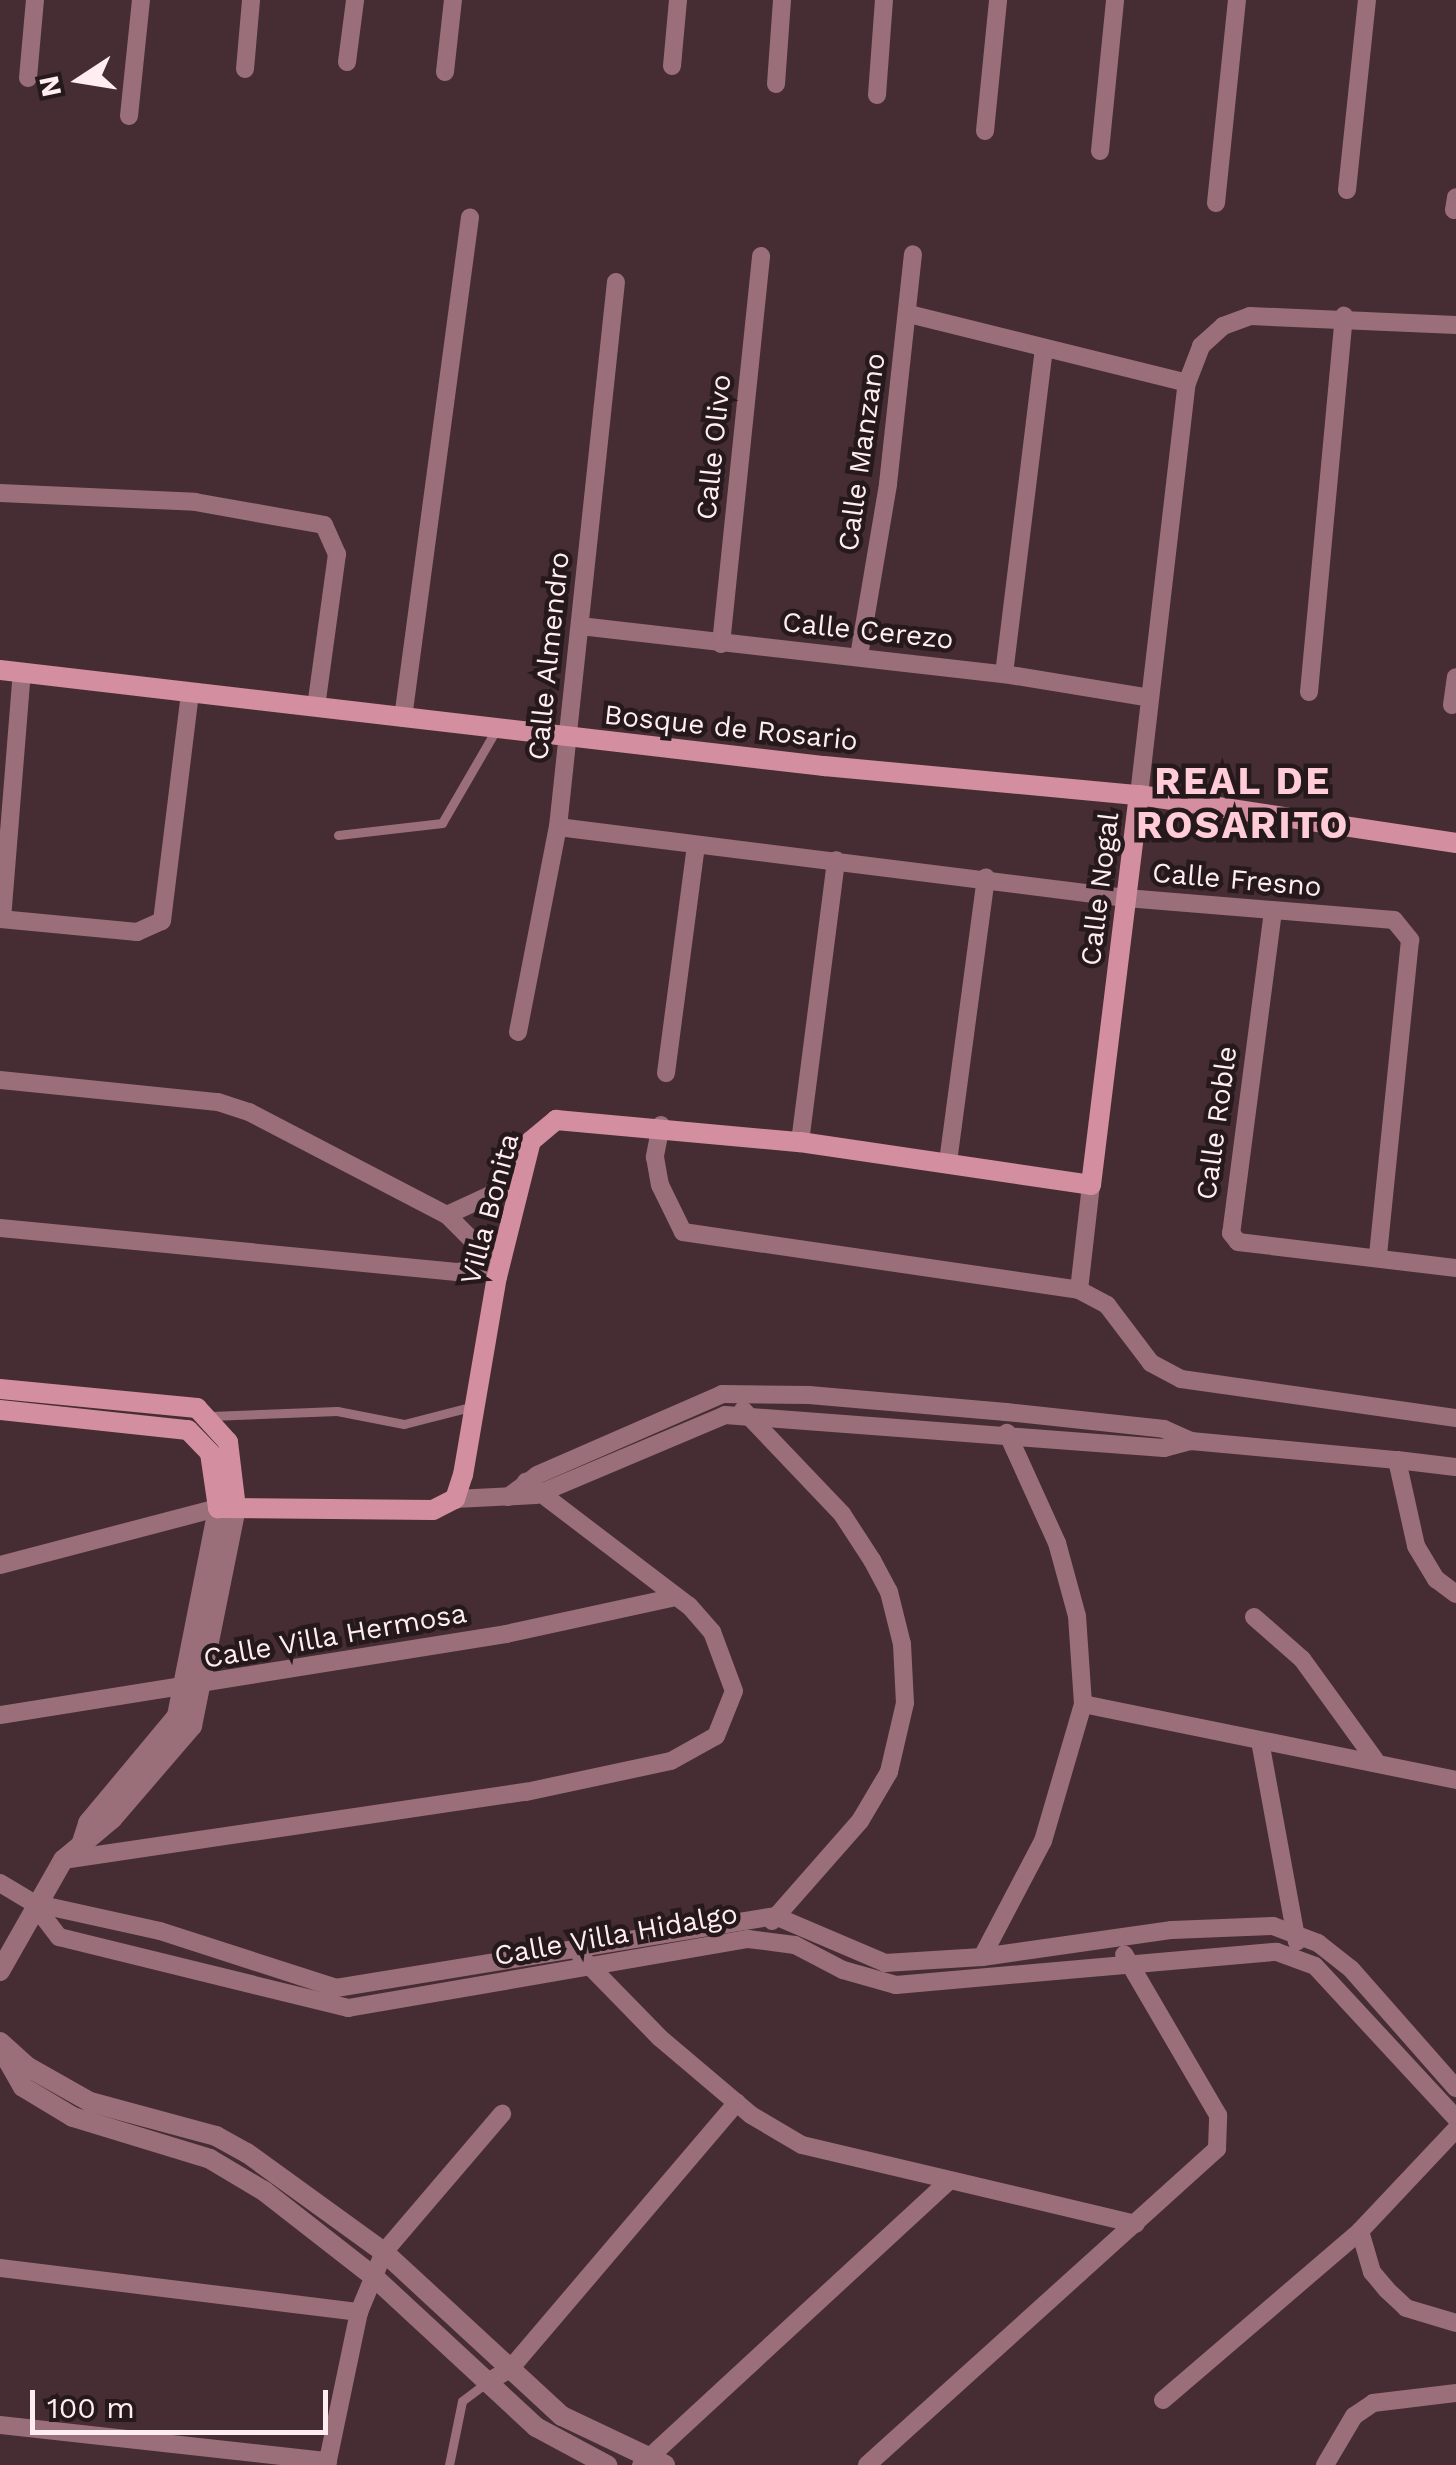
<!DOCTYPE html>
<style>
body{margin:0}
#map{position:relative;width:1456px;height:2465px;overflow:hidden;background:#462d33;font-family:"Work Sans",sans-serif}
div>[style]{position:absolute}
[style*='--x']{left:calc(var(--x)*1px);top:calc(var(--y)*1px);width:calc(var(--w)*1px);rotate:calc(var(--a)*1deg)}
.service>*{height:9px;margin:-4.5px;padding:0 4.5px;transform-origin:4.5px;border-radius:4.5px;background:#9a6f7a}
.minor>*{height:18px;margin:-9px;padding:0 9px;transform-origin:9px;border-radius:9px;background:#9a6f7a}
.tertiary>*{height:20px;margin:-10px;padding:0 10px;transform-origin:10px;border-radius:10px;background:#9a6f7a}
.secondary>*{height:20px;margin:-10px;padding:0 10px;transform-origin:10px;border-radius:10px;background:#d38ea0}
span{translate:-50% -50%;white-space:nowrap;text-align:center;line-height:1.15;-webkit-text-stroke:9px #25191c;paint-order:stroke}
.street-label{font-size:28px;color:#ffedf1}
.district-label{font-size:38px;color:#ffccd8;font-weight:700;letter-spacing:2.5px}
.north{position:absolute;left:30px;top:30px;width:100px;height:100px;-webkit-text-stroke:8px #25191c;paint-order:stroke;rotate:258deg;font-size:28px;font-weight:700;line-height:40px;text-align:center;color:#ffedf1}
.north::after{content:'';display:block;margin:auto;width:35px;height:45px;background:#ffedf1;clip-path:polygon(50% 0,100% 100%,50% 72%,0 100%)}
.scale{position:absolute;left:30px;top:2390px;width:298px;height:45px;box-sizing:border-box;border:5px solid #ffedf1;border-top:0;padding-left:12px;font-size:30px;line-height:35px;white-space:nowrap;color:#ffedf1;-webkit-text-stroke:8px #25191c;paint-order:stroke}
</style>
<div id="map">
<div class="service">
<i style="--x:338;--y:835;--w:105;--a:-6.6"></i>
<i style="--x:442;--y:823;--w:108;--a:-59.9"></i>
<i style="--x:210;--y:1416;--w:127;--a:-2.3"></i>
<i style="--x:337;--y:1411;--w:68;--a:11"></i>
<i style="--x:404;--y:1424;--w:72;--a:-14.4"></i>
<i style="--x:449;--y:2465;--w:65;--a:-78.5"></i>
<i style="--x:462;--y:2401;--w:31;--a:-37"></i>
</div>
<div class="minor">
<i style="--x:347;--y:62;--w:63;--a:-82.6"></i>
<i style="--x:672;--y:66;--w:66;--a:-84.8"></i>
<i style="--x:245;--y:69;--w:69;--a:-85"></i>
<i style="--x:445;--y:72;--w:72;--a:-83.7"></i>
<i style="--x:28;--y:78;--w:78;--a:-84.9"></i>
<i style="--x:776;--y:84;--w:84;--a:-85.9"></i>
<i style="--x:877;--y:95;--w:95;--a:-85.8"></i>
<i style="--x:129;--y:116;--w:117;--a:-84.1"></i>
<i style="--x:985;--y:131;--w:132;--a:-84.3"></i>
<i style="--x:1100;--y:151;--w:152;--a:-84.3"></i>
<i style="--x:1347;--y:190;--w:191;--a:-84"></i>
<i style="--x:1216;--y:203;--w:204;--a:-84.1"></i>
<i style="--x:1454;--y:210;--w:13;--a:-81"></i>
<i style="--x:909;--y:314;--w:286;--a:13.9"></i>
<i style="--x:0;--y:493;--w:195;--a:2.6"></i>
<i style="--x:195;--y:502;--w:131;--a:10.1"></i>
<i style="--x:324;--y:525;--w:32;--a:66"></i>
<i style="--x:337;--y:554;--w:154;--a:97.8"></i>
<i style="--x:580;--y:626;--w:427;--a:6.5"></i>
<i style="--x:1004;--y:674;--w:148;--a:9.3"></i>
<i style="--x:721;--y:644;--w:390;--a:-84.1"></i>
<i style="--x:859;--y:656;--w:174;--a:-80.4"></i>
<i style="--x:888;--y:484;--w:231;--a:-83.8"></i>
<i style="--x:1004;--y:674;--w:326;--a:-83"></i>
<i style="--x:1309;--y:692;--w:378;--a:-84.7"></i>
<i style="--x:1452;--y:705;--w:28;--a:-82"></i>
<i style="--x:403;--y:718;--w:505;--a:-82.38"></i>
<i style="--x:1139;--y:795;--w:415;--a:-83.4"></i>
<i style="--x:1187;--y:383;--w:40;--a:-69"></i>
<i style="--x:1201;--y:346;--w:30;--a:-42"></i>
<i style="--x:1223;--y:326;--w:29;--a:-20"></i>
<i style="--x:1250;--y:316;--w:206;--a:2.5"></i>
<i style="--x:558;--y:827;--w:572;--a:7.13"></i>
<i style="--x:1126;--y:898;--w:269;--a:4.7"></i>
<i style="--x:1394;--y:920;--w:26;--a:51"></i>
<i style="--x:1410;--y:940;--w:316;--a:95.8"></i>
<i style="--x:1273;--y:911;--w:325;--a:97.4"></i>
<i style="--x:1231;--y:1233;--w:11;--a:52"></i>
<i style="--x:1238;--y:1242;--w:220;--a:6.8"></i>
<i style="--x:0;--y:919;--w:138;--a:5.4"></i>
<i style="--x:137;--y:932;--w:27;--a:-24"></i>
<i style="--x:162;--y:921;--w:230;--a:-83"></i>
<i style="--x:2;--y:919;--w:247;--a:-85.4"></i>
<i style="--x:518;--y:1032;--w:209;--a:-79"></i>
<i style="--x:558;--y:827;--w:548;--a:-83.93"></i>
<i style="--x:666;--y:1073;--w:229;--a:-82.5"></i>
<i style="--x:0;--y:1080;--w:219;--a:5.8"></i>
<i style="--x:218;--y:1102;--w:33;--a:18"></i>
<i style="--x:249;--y:1112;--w:223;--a:27.5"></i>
<i style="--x:447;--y:1215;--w:74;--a:45"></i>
<i style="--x:661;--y:1125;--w:33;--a:101"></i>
<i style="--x:655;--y:1157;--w:28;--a:80"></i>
<i style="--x:660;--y:1185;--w:52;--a:63.9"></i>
<i style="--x:683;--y:1232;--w:400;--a:8.3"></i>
<i style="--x:1079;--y:1290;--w:32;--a:28"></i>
<i style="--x:1107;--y:1305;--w:73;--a:52.8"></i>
<i style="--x:1151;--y:1363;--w:34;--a:28"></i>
<i style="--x:1181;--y:1379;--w:278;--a:8.1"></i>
<i style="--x:800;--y:1142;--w:284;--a:-82.7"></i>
<i style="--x:948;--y:1162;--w:287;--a:-82.4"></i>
<i style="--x:447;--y:1215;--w:81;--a:-24.7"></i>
<i style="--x:0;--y:1228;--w:459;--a:5.5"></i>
<i style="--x:457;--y:1272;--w:42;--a:-6.8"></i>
<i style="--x:1079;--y:1290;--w:106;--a:-83.5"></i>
<i style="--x:743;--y:1410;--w:144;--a:46.4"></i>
<i style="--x:842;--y:1514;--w:55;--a:56.9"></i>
<i style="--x:872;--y:1560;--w:36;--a:62"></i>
<i style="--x:889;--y:1592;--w:54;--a:76"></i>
<i style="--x:902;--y:1644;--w:59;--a:87.1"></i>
<i style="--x:905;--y:1703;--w:71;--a:103.1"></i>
<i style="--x:889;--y:1772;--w:57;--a:120.6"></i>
<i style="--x:860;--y:1821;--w:133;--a:131.3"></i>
<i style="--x:1397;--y:1460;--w:59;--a:6.8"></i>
<i style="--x:508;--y:1497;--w:36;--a:-37"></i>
<i style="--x:537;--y:1475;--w:202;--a:-23.6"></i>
<i style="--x:722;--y:1394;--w:87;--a:0.7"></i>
<i style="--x:809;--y:1395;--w:198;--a:4.9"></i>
<i style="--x:1006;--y:1412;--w:159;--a:6.1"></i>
<i style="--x:1164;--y:1429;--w:30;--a:24"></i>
<i style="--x:1191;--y:1441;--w:207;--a:5.3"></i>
<i style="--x:1397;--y:1460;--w:88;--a:77.5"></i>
<i style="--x:1416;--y:1546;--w:39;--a:59"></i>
<i style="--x:1436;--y:1579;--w:25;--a:37"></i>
<i style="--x:455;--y:1499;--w:81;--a:-2.8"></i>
<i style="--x:536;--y:1495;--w:205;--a:-22.9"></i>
<i style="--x:725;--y:1415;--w:440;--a:4.3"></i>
<i style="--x:1164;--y:1448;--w:28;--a:-15"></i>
<i style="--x:0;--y:1565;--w:225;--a:-14.7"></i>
<i style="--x:1254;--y:1617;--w:64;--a:41.2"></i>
<i style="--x:1302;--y:1659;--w:125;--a:54.1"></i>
<i style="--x:1083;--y:1704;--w:381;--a:11.5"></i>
<i style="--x:0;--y:1715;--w:512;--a:-9.09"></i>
<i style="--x:506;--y:1634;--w:174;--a:-12.3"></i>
<i style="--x:1260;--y:1741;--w:204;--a:79.6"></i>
<i style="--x:63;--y:1860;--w:468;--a:-8.4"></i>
<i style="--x:526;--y:1792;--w:148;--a:-12.1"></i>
<i style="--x:671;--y:1761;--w:51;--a:-29.1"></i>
<i style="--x:716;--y:1736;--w:48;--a:-68.2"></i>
<i style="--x:734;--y:1691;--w:63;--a:-110.4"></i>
<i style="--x:712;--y:1632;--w:35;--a:-131"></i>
<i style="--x:689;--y:1606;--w:205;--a:-142.7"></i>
<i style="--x:0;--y:1883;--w:39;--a:31"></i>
<i style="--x:33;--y:1903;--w:130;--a:12.4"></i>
<i style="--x:160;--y:1931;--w:185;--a:17.9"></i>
<i style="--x:336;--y:1988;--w:445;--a:-9.3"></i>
<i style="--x:775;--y:1916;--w:120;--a:23.1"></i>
<i style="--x:885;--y:1963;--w:97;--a:-3.5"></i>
<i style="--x:982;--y:1957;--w:192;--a:-8.1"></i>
<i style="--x:1172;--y:1930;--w:101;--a:-2.3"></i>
<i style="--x:1273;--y:1926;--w:48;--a:20.7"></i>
<i style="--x:1318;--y:1943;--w:42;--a:38.2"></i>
<i style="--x:1351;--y:1969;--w:159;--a:48.6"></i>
<i style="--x:33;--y:1903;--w:43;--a:52.6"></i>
<i style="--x:59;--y:1937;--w:298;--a:13.8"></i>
<i style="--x:348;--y:2008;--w:406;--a:-9.8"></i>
<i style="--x:748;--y:1939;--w:47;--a:7.3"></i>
<i style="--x:795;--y:1945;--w:54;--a:27.5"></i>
<i style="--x:843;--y:1970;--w:55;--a:15.8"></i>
<i style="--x:896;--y:1985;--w:382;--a:-5"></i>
<i style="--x:1277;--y:1952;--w:40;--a:20.2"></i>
<i style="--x:1315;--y:1966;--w:207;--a:47.2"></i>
<i style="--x:581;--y:1957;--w:113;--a:45.7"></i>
<i style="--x:660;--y:2038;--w:119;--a:40.2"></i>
<i style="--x:751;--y:2115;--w:59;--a:30.5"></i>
<i style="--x:802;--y:2145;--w:343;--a:13.3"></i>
<i style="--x:982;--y:1957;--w:131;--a:-62.3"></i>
<i style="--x:1043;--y:1841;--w:143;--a:-73.7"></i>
<i style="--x:1083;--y:1704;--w:88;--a:-93.9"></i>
<i style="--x:1077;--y:1616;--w:76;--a:-105.3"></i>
<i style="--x:1057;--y:1543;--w:121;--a:-114.4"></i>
<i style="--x:1360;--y:2231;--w:43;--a:73.7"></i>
<i style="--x:1372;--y:2272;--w:23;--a:50"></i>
<i style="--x:1387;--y:2290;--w:26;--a:43"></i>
<i style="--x:1406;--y:2308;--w:52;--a:16.7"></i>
<i style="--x:0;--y:2268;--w:362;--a:7"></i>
<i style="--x:488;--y:2382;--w:26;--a:-31"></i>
<i style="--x:510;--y:2369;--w:350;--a:-49.6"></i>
<i style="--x:1163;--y:2400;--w:260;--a:-40.6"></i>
<i style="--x:1360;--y:2231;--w:140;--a:-46.7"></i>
<i style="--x:0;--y:2425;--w:330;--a:6.3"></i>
<i style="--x:327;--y:2465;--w:156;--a:-78.2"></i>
<i style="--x:359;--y:2312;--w:65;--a:-67.4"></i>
<i style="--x:384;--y:2252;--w:182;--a:-49.5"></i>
<i style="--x:641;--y:2465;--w:419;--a:-42.7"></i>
<i style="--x:867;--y:2465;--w:472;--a:-42.1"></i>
<i style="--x:1217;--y:2149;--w:34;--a:-88"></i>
<i style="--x:1218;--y:2115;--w:186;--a:-120.3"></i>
<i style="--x:1325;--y:2465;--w:57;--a:-59.4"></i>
<i style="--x:1354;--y:2416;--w:23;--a:-34"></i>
<i style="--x:1373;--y:2403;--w:84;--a:-6.9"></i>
</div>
<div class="tertiary">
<i style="--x:82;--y:1842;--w:20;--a:-72"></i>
<i style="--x:88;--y:1823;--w:139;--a:-50.2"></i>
<i style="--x:177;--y:1716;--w:212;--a:-78.8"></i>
<i style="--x:0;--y:1971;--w:128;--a:-60.4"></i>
<i style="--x:63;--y:1860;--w:64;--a:-39.9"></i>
<i style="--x:112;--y:1819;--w:123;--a:-49.3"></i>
<i style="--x:192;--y:1726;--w:222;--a:-78.6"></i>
<i style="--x:0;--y:2042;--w:38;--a:42"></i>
<i style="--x:28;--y:2067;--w:71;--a:29.4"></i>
<i style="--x:90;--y:2102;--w:131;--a:15.1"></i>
<i style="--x:216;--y:2136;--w:35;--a:29"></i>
<i style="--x:247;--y:2153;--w:169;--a:35.9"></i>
<i style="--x:384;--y:2252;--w:242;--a:42.7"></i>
<i style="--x:562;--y:2416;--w:114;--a:25.4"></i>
<i style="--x:3;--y:2052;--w:40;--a:60.3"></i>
<i style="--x:23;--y:2087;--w:58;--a:31"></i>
<i style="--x:73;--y:2117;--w:143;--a:17"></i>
<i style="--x:210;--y:2159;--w:63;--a:30.7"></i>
<i style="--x:264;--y:2191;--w:140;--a:38"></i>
<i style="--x:374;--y:2277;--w:221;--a:42.8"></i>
<i style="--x:536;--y:2427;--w:81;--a:28.2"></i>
</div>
<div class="secondary">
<i style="--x:0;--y:670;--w:830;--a:6.65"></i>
<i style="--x:824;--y:766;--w:316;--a:5.3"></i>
<i style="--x:1139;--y:795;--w:321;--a:8.6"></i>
<i style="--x:0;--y:1389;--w:198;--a:5.5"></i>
<i style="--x:197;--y:1408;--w:46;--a:47.6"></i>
<i style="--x:228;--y:1442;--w:66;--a:83.1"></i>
<i style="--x:0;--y:1410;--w:189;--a:6.1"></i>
<i style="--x:188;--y:1430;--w:32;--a:46"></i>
<i style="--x:210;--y:1453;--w:56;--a:81.7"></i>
<i style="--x:218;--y:1508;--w:215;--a:0.5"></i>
<i style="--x:433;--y:1510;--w:25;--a:-27"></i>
<i style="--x:455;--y:1499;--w:25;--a:-72"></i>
<i style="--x:463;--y:1475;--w:201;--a:-80.3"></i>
<i style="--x:497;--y:1277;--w:140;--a:-76"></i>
<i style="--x:531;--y:1141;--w:33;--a:-40"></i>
<i style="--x:556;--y:1120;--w:245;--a:5.2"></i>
<i style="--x:800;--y:1142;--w:294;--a:8.4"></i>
<i style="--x:1091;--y:1185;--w:393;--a:-83"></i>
</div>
<div class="street-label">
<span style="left:714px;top:447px;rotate:-84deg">Calle Olivo</span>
<span style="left:862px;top:452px;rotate:-82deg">Calle Manzano</span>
<span style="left:868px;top:631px;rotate:6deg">Calle Cerezo</span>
<span style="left:549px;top:656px;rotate:-84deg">Calle Almendro</span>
<span style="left:731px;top:728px;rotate:6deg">Bosque de Rosario</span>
<span style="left:1237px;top:880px;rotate:5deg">Calle Fresno</span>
<span style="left:1100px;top:889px;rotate:-83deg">Calle Nogal</span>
<span style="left:1217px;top:1123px;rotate:-82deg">Calle Roble</span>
<span style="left:490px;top:1209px;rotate:-75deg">Villa Bonita</span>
<span style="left:335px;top:1636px;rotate:-10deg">Calle Villa Hermosa</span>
<span style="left:616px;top:1935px;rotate:-10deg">Calle Villa Hidalgo</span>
</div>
<div class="district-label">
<span style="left:1243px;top:804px">REAL DE<br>ROSARITO</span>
</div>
<div class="north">N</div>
<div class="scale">100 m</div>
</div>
